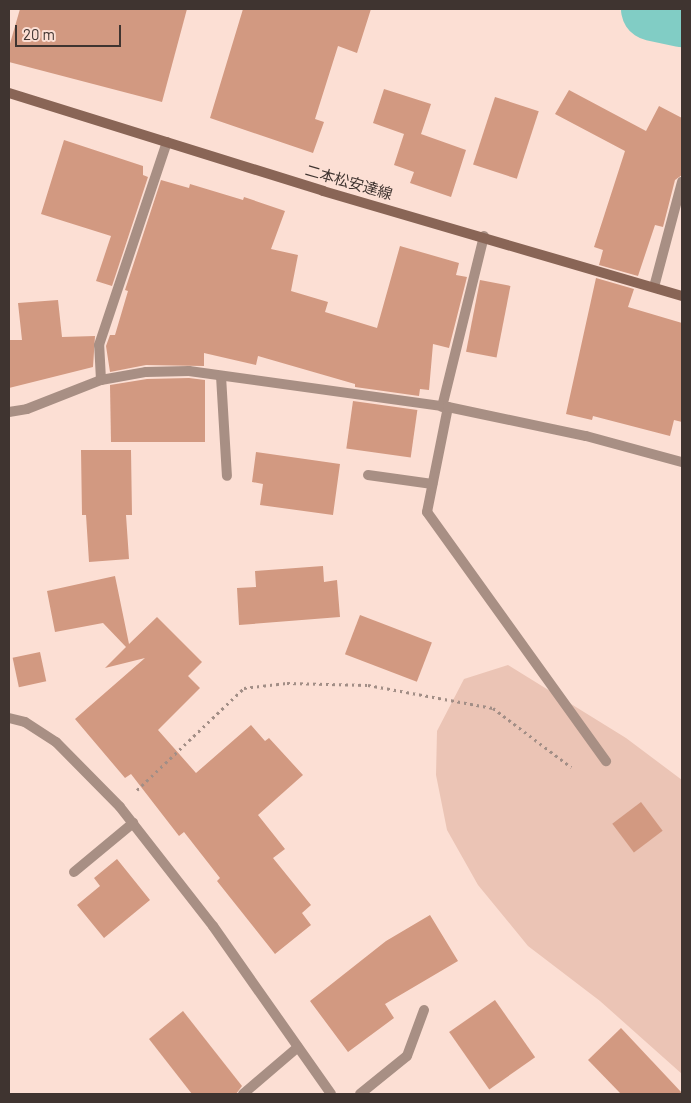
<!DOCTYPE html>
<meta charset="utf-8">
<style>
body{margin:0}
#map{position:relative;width:691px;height:1103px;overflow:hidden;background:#fcdfd4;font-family:Barlow,"Noto Sans JP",sans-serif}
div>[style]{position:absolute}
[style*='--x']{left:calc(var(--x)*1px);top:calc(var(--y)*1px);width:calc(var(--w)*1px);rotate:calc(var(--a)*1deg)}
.green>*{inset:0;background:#ebc4b5}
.river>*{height:64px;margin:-32px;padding:0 32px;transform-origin:32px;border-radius:32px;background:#81cdc5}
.building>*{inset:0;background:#d29981;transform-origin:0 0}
.path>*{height:3px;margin-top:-1.5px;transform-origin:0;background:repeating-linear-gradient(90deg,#a28e86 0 2.5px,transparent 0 6.5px)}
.service>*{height:10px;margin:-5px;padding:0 5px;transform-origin:5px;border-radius:5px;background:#a88f84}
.minor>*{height:10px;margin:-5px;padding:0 5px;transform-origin:5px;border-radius:5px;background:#a88f84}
.secondary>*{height:10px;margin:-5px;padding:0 5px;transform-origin:5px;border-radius:5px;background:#896556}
span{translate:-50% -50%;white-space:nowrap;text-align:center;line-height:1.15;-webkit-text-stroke:5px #fcdfd4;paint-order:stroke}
.street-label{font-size:15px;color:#3f3430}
.frame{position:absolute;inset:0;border:10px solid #3f3430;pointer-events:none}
.scale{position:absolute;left:15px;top:25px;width:106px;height:22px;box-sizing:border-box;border:2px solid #3f3430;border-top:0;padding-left:6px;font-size:15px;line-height:18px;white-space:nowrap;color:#3f3430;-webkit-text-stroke:4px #fcdfd4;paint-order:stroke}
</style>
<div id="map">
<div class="green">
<i style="clip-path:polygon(508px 665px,626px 738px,682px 780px,682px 1074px,600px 1001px,528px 946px,478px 885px,447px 830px,436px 775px,437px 731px,464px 679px)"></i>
</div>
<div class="river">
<i style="--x:653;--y:9;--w:30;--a:12"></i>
</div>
<div class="building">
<i style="clip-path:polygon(20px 9px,187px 9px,162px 102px,9px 62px,9px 47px)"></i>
<i style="clip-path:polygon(243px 9px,371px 9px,357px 53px,338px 46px,315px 119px,324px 122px,313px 153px,210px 118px)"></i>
<i style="clip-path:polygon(384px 89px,431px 104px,421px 134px,466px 150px,451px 197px,410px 183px,414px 172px,394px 165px,404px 134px,373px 123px)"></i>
<i style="clip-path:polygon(569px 90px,646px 131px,659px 106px,682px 118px,682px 175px,675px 180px,663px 227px,655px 225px,638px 276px,599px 265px,603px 250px,594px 247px,625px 151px,555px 114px)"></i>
<i style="left:495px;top:97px;width:46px;height:71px;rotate:18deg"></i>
<i style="clip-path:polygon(64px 140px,143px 166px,143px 175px,148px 177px,112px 286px,96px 281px,111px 236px,41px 214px)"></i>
<i style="clip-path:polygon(161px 180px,189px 188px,190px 184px,243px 200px,244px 197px,285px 211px,271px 249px,298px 255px,291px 291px,328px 302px,325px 312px,377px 328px,400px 246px,459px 263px,456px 275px,467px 277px,449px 348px,433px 344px,429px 390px,420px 389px,419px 396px,355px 387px,355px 384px,258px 356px,256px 365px,204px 353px,204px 366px,146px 365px,110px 372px,106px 346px,110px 335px,115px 335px,128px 291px,125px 290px)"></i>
<i style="clip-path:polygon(596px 278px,634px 289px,628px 307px,682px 323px,682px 422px,674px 420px,670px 436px,593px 416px,592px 420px,566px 414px)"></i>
<i style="left:480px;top:280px;width:31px;height:73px;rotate:11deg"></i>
<i style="clip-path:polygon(58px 300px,62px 337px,95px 336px,93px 367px,9px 388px,9px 340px,22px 340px,18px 303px)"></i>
<i style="clip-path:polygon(189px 378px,205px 380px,205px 442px,111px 442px,110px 385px,147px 379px)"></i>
<i style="left:353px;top:401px;width:65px;height:48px;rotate:8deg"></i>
<i style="clip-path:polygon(81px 450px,131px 450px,132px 515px,126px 515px,129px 559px,89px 562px,86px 515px,82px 515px)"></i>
<i style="clip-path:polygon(256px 452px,340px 464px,333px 515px,260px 505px,263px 484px,252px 482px)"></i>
<i style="clip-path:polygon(323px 566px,324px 582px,337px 580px,340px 617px,239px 625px,237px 588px,256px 587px,255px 571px)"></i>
<i style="clip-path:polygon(115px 576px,129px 644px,157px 617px,202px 662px,188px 676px,200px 688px,158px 730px,196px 773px,251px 725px,265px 741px,269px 738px,303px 775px,258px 815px,285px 849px,273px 858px,311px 905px,302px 913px,311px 925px,275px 954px,217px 881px,220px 878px,184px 832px,179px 836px,131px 774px,125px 778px,75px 719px,145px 658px,105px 668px,126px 647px,103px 623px,55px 632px,47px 591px)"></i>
<i style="left:360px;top:615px;width:77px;height:42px;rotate:21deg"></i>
<i style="left:40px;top:652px;width:30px;height:28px;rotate:78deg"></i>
<i style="left:641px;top:802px;width:36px;height:36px;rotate:53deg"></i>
<i style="clip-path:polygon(117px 859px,150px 900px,104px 938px,77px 905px,100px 886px,94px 878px)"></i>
<i style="clip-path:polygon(430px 915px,458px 961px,385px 1004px,394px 1018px,348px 1052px,310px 1001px,386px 941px)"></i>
<i style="left:495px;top:1000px;width:70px;height:56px;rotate:55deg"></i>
<i style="clip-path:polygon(183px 1011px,242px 1086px,236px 1094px,192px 1094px,149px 1039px)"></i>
<i style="clip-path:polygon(621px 1028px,682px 1093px,682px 1094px,621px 1094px,588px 1060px)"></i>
</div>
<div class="path">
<i style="--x:137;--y:790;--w:148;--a:-43.6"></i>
<i style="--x:244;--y:688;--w:43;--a:-6.6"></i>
<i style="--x:287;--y:683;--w:81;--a:1.4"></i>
<i style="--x:368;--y:685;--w:127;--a:10.4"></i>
<i style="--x:493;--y:708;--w:98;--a:37.1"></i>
</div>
<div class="service">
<i style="--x:654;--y:287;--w:109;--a:-75.1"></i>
<i style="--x:101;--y:380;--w:35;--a:-93"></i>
<i style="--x:99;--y:345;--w:214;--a:-71.5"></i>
<i style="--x:442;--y:407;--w:176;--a:-76.2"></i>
<i style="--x:448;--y:407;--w:107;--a:101.3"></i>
<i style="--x:427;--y:512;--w:307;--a:54.3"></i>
<i style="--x:368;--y:475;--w:65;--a:8"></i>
</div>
<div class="minor">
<i style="--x:221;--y:376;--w:100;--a:86.6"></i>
<i style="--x:9;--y:412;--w:18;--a:-9"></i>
<i style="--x:27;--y:409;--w:79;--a:-21.4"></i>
<i style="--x:101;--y:380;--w:46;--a:-10.1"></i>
<i style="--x:146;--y:372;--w:43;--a:-1.3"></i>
<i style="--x:189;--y:371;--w:261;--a:7.9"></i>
<i style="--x:448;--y:407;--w:141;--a:11.9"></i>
<i style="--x:586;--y:436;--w:99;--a:15.2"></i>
<i style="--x:9;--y:718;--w:16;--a:14"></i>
<i style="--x:25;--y:722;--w:37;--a:33"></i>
<i style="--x:56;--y:742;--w:91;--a:45.4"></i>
<i style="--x:120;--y:807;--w:151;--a:52"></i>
<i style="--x:213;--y:926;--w:205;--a:54.9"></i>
<i style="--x:74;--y:872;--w:77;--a:-39.7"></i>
<i style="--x:243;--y:1094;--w:72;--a:-40.5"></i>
<i style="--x:360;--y:1094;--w:60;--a:-39"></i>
<i style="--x:407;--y:1056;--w:49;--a:-69.7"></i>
</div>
<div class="secondary">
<i style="--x:9;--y:93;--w:329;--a:17.3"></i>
<i style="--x:323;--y:191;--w:374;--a:16.3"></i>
</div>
<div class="street-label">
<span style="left:349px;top:182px;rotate:16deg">二本松安達線</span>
</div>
<div class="frame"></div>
<div class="scale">20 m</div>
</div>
